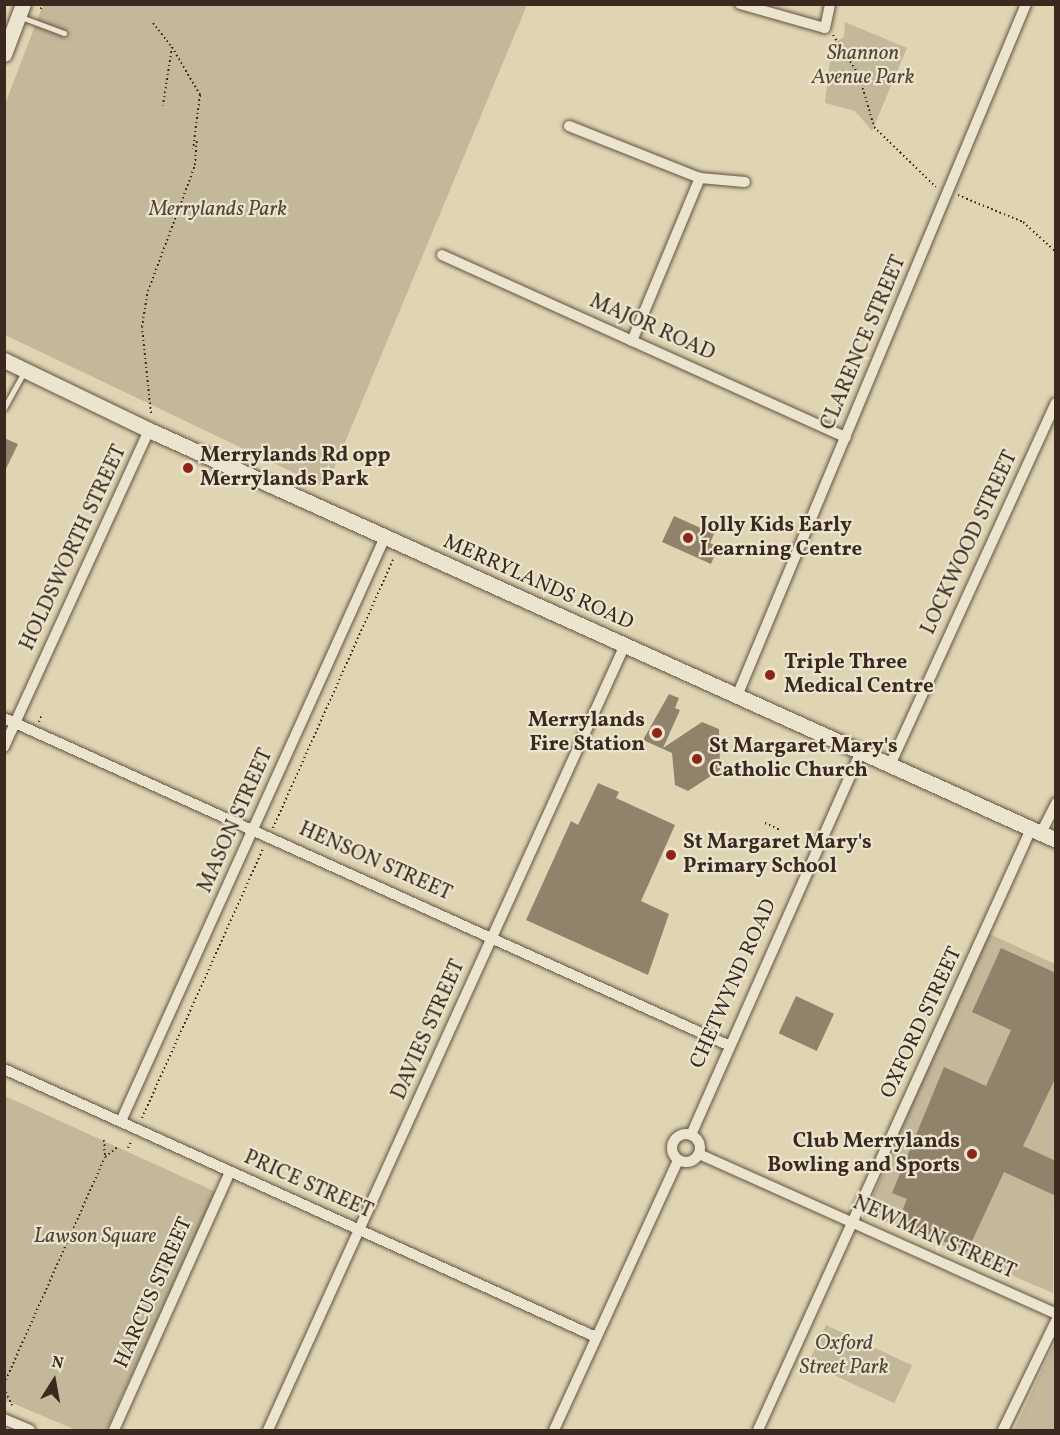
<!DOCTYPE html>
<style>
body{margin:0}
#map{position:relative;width:1060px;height:1435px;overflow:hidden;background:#e0d5b3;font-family:Vollkorn,serif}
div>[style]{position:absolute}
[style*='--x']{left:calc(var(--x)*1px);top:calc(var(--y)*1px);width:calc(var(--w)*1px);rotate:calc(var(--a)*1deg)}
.green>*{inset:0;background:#c4b89a;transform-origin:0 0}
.building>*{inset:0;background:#91826b;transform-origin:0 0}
.path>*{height:2px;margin-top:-1px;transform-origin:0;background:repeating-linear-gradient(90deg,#3b281e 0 1.5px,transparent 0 4.5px)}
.roads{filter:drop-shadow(0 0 2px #645343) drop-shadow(0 0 2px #645343)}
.lane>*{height:5px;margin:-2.5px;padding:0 2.5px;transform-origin:2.5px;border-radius:2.5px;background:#ebe4ce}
.street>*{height:10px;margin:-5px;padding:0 5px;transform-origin:5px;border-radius:5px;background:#ebe4ce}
.street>.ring{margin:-5px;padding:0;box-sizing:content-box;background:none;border:10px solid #ebe4ce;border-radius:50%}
.secondary>*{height:15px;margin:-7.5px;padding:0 7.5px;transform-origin:7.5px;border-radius:7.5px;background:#ebe4ce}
.dots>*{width:16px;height:16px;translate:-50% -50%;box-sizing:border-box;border:3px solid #ebe4ce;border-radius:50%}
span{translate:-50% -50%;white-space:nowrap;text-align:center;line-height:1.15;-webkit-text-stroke:4.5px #ebe4ce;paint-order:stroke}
.park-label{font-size:21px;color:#564537;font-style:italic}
.street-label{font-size:21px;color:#3b281e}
.poi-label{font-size:21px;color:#3b281e;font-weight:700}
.left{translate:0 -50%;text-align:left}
.right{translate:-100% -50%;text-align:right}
.frame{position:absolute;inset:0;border:6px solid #3b281e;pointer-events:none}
.north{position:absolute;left:24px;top:1351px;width:60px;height:60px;-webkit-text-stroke:4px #ebe4ce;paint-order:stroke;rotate:11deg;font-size:16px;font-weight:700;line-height:24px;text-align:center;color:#3b281e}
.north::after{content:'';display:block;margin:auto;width:21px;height:27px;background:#3b281e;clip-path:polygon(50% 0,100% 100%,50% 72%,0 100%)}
</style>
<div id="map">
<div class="green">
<i style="clip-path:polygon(43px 5px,527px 5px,326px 488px,5px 335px,5px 104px)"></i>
<i style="clip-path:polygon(845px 22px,907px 48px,872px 131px,855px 111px,825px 103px,832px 44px,844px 37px)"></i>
<i style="clip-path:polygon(985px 932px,1055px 964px,1053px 1293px,866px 1213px)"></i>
<i style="clip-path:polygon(5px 1096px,216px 1192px,106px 1430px,76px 1430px,5px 1400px)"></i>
<i style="left:826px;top:1325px;width:95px;height:42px;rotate:25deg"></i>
<i style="clip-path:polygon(1055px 1342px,1055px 1430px,1014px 1430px)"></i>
</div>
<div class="building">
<i style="clip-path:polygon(4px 438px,18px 444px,4px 473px)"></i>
<i style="clip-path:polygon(674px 516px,714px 534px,710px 543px,718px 547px,711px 564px,662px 542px)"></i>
<i style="clip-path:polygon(669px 694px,679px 698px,675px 708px,680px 710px,663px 748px,702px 722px,719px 729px,720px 770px,688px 791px,675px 785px,672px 753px,643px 740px)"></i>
<i style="clip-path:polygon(598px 783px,619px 792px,616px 798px,675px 825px,641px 901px,669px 914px,648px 975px,526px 920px,571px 821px,578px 825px)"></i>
<i style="clip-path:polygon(1001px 948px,1056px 973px,1056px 1077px,1023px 1146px,1056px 1161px,1056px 1196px,1004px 1172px,967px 1252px,898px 1221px,907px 1199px,892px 1193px,944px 1067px,986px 1086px,1011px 1030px,972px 1012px)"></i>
<i style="left:796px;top:996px;width:42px;height:41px;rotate:25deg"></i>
</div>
<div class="path">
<i style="--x:4;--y:8;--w:4;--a:-63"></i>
<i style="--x:41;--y:9;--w:5;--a:-79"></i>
<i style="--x:153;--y:23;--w:31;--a:52"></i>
<i style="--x:172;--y:47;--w:59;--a:98.8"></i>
<i style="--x:833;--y:35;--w:48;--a:57"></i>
<i style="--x:859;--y:75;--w:54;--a:73.9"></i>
<i style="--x:874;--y:127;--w:86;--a:44.1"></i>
<i style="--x:172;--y:47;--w:56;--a:59.7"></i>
<i style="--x:200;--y:95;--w:54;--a:97.4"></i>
<i style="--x:958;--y:195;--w:70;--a:22.6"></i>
<i style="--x:1023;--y:222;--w:45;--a:42.3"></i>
<i style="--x:151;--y:413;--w:86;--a:-96"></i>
<i style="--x:142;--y:327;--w:36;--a:-81"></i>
<i style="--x:148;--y:291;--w:134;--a:-69.5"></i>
<i style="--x:195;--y:165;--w:27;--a:-86"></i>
<i style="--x:39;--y:722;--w:9;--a:-69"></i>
<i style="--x:765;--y:823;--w:17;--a:25"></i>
<i style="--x:273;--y:828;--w:294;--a:-65.9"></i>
<i style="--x:142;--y:1118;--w:297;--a:-65.8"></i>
<i style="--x:104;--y:1140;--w:17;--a:87"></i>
<i style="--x:105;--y:1157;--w:18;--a:-38"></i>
<i style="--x:128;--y:1148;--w:9;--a:-63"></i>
<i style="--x:4;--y:1384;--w:248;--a:-66"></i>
<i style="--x:4;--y:1388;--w:19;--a:65"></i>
</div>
<div class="roads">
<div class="lane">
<i style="--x:21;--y:17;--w:46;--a:20.4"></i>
<i style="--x:4;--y:408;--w:41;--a:-60.9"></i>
</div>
<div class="street">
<i style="--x:740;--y:4;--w:88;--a:15.8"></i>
<i style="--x:825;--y:28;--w:25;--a:-78"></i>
<i style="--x:569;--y:126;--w:141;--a:21.7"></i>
<i style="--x:700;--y:178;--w:45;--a:5.1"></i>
<i style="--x:442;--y:255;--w:443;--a:24.3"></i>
<i style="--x:632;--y:341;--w:177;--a:-67.4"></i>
<i style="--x:737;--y:696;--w:750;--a:-67.33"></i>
<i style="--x:4;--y:718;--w:794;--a:24.31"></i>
<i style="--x:4;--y:747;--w:349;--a:-65.4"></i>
<i style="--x:890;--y:765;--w:398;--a:-65.4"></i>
<i style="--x:1041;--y:833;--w:34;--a:-63"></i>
<i style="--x:4;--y:1069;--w:650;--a:24.36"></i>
<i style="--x:121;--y:1121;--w:641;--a:-65.67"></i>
<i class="ring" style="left:672px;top:1134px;width:18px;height:18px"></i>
<i style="--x:691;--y:1135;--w:419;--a:-66.1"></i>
<i style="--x:699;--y:1154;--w:391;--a:24.1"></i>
<i style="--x:4;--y:1419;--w:28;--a:23"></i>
<i style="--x:114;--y:1430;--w:283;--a:-65.8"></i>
<i style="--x:268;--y:1430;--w:862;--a:-65.55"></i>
<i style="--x:554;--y:1430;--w:297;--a:-65.3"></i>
<i style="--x:758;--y:1430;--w:660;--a:-65.57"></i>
<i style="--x:1003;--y:1430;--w:121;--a:-64.1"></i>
</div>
<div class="secondary">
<i style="--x:4;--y:54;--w:53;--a:-69.2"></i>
<i style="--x:4;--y:360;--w:161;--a:25.8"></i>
<i style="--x:149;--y:430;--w:995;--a:24.32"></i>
</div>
</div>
<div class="dots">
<i style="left:188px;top:468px;background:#8f2418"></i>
<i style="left:688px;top:538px;background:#8f2418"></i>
<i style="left:770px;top:675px;background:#8f2418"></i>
<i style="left:657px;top:733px;background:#8f2418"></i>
<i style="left:697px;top:759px;background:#8f2418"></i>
<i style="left:671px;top:855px;background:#8f2418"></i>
<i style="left:972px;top:1154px;background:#8f2418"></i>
</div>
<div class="park-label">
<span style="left:863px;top:66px">Shannon<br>Avenue Park</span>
<span style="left:218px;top:210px">Merrylands Park</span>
<span style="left:95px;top:1237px">Lawson Square</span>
<span style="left:844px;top:1356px">Oxford<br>Street Park</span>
</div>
<div class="street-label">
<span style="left:652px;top:328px;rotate:24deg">MAJOR ROAD</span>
<span style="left:864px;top:343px;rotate:-67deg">CLARENCE STREET</span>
<span style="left:970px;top:543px;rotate:-65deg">LOCKWOOD STREET</span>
<span style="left:74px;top:548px;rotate:-65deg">HOLDSWORTH STREET</span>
<span style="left:538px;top:583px;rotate:24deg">MERRYLANDS ROAD</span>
<span style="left:236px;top:821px;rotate:-66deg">MASON STREET</span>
<span style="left:375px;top:862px;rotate:24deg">HENSON STREET</span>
<span style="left:734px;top:984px;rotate:-66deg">CHETWYND ROAD</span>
<span style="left:922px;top:1023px;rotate:-65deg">OXFORD STREET</span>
<span style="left:429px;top:1030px;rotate:-66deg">DAVIES STREET</span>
<span style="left:308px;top:1185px;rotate:24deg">PRICE STREET</span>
<span style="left:934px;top:1238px;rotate:24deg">NEWMAN STREET</span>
<span style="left:154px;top:1293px;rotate:-66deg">HARCUS STREET</span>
</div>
<div class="poi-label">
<span class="left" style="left:200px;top:468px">Merrylands Rd opp<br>Merrylands Park</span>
<span class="left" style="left:700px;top:538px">Jolly Kids Early<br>Learning Centre</span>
<span class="left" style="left:784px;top:675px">Triple Three<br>Medical Centre</span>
<span class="right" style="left:645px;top:733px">Merrylands<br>Fire Station</span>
<span class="left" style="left:709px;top:759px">St Margaret Mary's<br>Catholic Church</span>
<span class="left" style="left:683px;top:855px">St Margaret Mary's<br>Primary School</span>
<span class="right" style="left:960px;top:1154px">Club Merrylands<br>Bowling and Sports</span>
</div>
<div class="frame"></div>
<div class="north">N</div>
</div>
